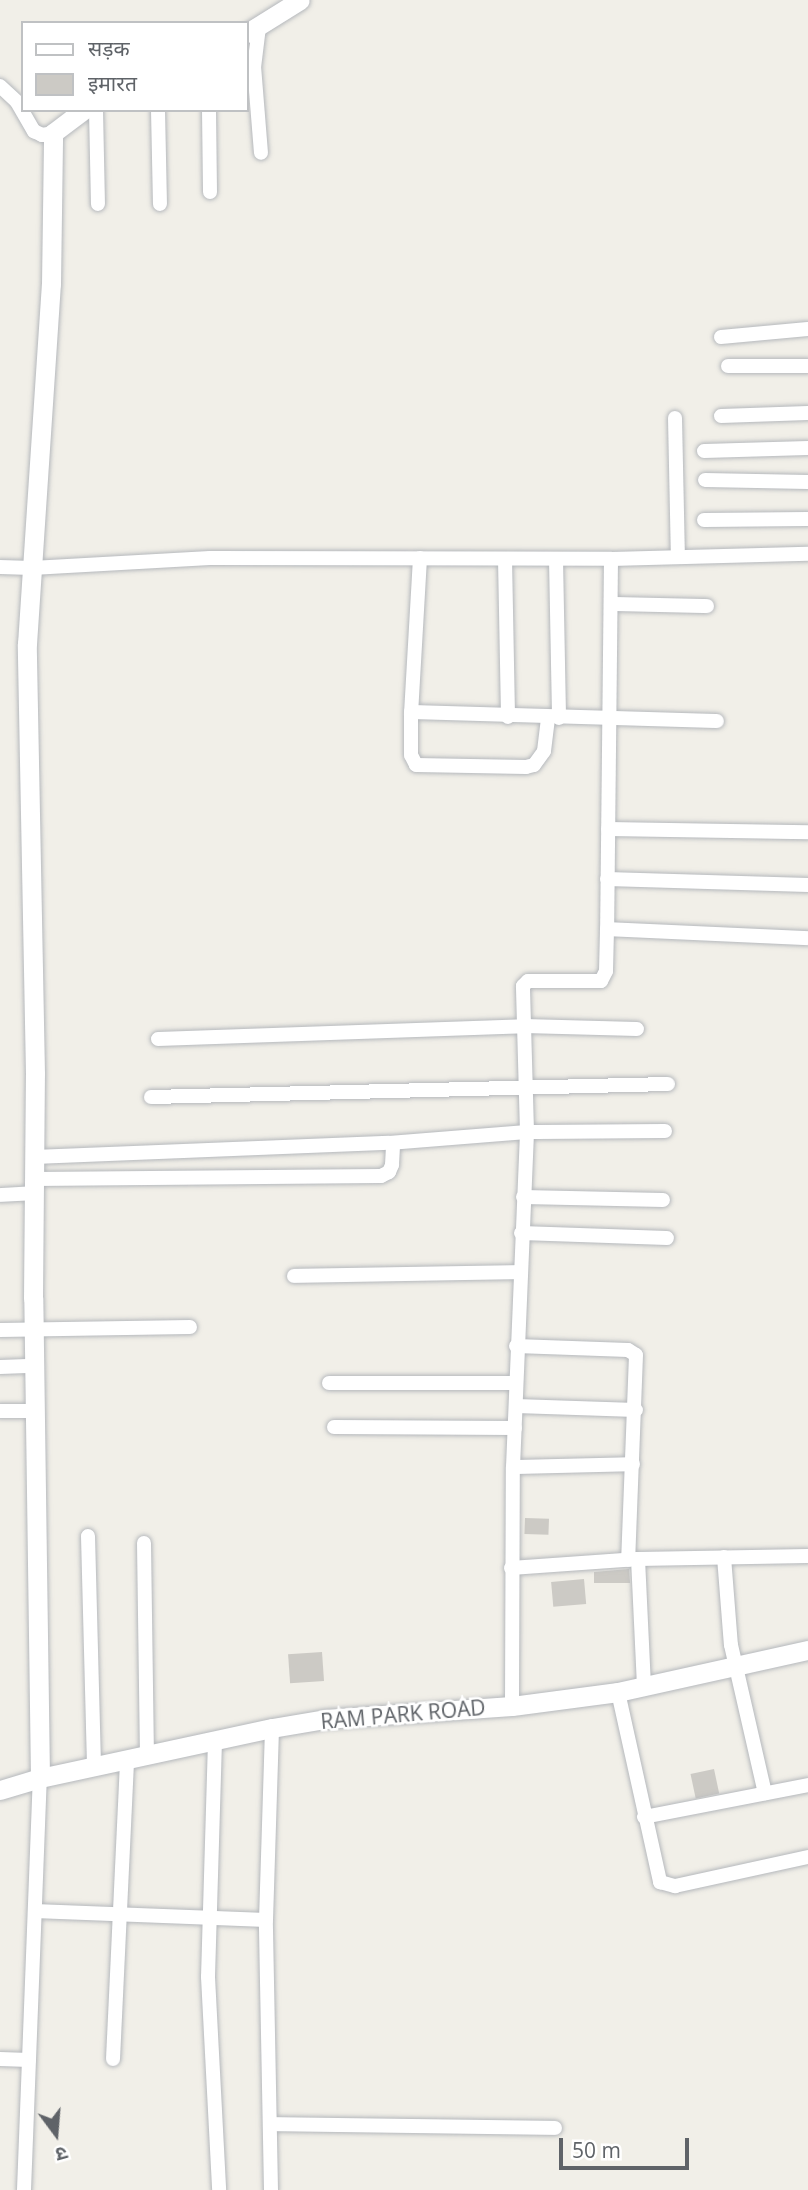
<!DOCTYPE html>
<meta charset="utf-8">
<style>
body{margin:0}
#map{position:relative;width:808px;height:2190px;overflow:hidden;background:#f1efe8;font-family:"Open Sans","Noto Sans Devanagari",sans-serif}
div>[style]{position:absolute}
[style*='--x']{left:calc(var(--x)*1px);top:calc(var(--y)*1px);width:calc(var(--w)*1px);rotate:calc(var(--a)*1deg)}
.building>*{inset:0;background:#cccac5;transform-origin:0 0}
.roads{filter:drop-shadow(0 0 2px #b5b8bc) drop-shadow(0 0 2px #b5b8bc)}
.street>*{height:14px;margin:-7px;padding:0 7px;transform-origin:7px;border-radius:7px;background:#fff}
.secondary>*{height:19px;margin:-9.5px;padding:0 9.5px;transform-origin:9.5px;border-radius:9.5px;background:#fff}
span{translate:-50% -50%;white-space:nowrap;text-align:center;line-height:1.15;-webkit-text-stroke:5px #fff;paint-order:stroke}
.street-label{font-size:21px;color:#5f6368}
.legend{position:absolute;left:21px;top:21px;width:228px;height:91px;box-sizing:border-box;background:#fff;border:2px solid #bfc1c3;margin:0;padding:9px 12px;list-style:none;font-size:21px;color:#5f6368}
.legend li{display:flex;align-items:center;gap:14px;height:35px}
.legend b{width:35px;border:2px solid #bfc1c3}
.north{position:absolute;left:21px;top:2099px;width:70px;height:70px;-webkit-text-stroke:5px #fff;paint-order:stroke;rotate:164deg;font-size:19px;font-weight:700;line-height:28px;text-align:center;color:#5f6368}
.north::after{content:'';display:block;margin:auto;width:24px;height:32px;background:#5f6368;clip-path:polygon(50% 0,100% 100%,50% 72%,0 100%)}
.scale{position:absolute;left:559px;top:2138px;width:130px;height:32px;box-sizing:border-box;border:4px solid #5f6368;border-top:0;padding-left:9px;font-size:21px;line-height:24px;white-space:nowrap;color:#5f6368;-webkit-text-stroke:5px #fff;paint-order:stroke}
</style>
<div id="map">
<div class="building">
<i style="left:525px;top:1518px;width:24px;height:16px;rotate:2deg"></i>
<i style="clip-path:polygon(629px 1569px,630px 1583px,594px 1583px,594px 1572px)"></i>
<i style="left:584px;top:1579px;width:25px;height:33px;rotate:85deg"></i>
<i style="left:322px;top:1652px;width:29px;height:34px;rotate:86deg"></i>
<i style="left:714px;top:1769px;width:25px;height:24px;rotate:78deg"></i>
</div>
<div class="roads">
<div class="street">
<i style="--x:259;--y:27;--w:39;--a:97"></i>
<i style="--x:254;--y:66;--w:87;--a:85.4"></i>
<i style="--x:0;--y:86;--w:23;--a:43"></i>
<i style="--x:17;--y:102;--w:34;--a:60"></i>
<i style="--x:34;--y:131;--w:9;--a:27"></i>
<i style="--x:42;--y:135;--w:11;--a:-10"></i>
<i style="--x:96;--y:110;--w:94;--a:88.8"></i>
<i style="--x:158;--y:110;--w:94;--a:88.8"></i>
<i style="--x:209;--y:110;--w:82;--a:89.3"></i>
<i style="--x:721;--y:337;--w:87;--a:-5.3"></i>
<i style="--x:728;--y:366;--w:80;--a:0"></i>
<i style="--x:721;--y:416;--w:87;--a:-2"></i>
<i style="--x:675;--y:418;--w:139;--a:88.8"></i>
<i style="--x:704;--y:451;--w:104;--a:-1.7"></i>
<i style="--x:705;--y:480;--w:103;--a:1.1"></i>
<i style="--x:704;--y:520;--w:104;--a:-0.6"></i>
<i style="--x:420;--y:558;--w:154;--a:93.3"></i>
<i style="--x:411;--y:712;--w:43;--a:90"></i>
<i style="--x:411;--y:755;--w:11;--a:63"></i>
<i style="--x:416;--y:765;--w:110;--a:1"></i>
<i style="--x:526;--y:767;--w:8;--a:-14"></i>
<i style="--x:534;--y:765;--w:17;--a:-54"></i>
<i style="--x:544;--y:751;--w:33;--a:-83"></i>
<i style="--x:505;--y:559;--w:158;--a:88.9"></i>
<i style="--x:556;--y:559;--w:159;--a:88.9"></i>
<i style="--x:611;--y:559;--w:370;--a:90.6"></i>
<i style="--x:607;--y:929;--w:201;--a:2.6"></i>
<i style="--x:0;--y:567;--w:32;--a:2"></i>
<i style="--x:32;--y:568;--w:178;--a:-3.2"></i>
<i style="--x:210;--y:558;--w:401;--a:0.1"></i>
<i style="--x:611;--y:559;--w:197;--a:-1.5"></i>
<i style="--x:611;--y:604;--w:96;--a:1.2"></i>
<i style="--x:411;--y:712;--w:306;--a:1.7"></i>
<i style="--x:608;--y:829;--w:200;--a:0.9"></i>
<i style="--x:607;--y:879;--w:201;--a:1.7"></i>
<i style="--x:158;--y:1039;--w:366;--a:-2"></i>
<i style="--x:524;--y:1026;--w:113;--a:1.5"></i>
<i style="--x:151;--y:1097;--w:517;--a:-1.44"></i>
<i style="--x:34;--y:1157;--w:355;--a:-2.3"></i>
<i style="--x:389;--y:1143;--w:138;--a:-4.6"></i>
<i style="--x:527;--y:1132;--w:138;--a:-0.4"></i>
<i style="--x:34;--y:1179;--w:347;--a:-0.5"></i>
<i style="--x:381;--y:1176;--w:9;--a:-27"></i>
<i style="--x:389;--y:1172;--w:8;--a:-67"></i>
<i style="--x:392;--y:1165;--w:22;--a:-87"></i>
<i style="--x:0;--y:1195;--w:34;--a:-3"></i>
<i style="--x:523;--y:1197;--w:140;--a:1.2"></i>
<i style="--x:521;--y:1233;--w:146;--a:2"></i>
<i style="--x:294;--y:1276;--w:224;--a:-1"></i>
<i style="--x:0;--y:1330;--w:190;--a:-0.9"></i>
<i style="--x:516;--y:1346;--w:112;--a:2"></i>
<i style="--x:628;--y:1350;--w:9;--a:32"></i>
<i style="--x:636;--y:1355;--w:205;--a:92.2"></i>
<i style="--x:0;--y:1367;--w:34;--a:-2"></i>
<i style="--x:329;--y:1383;--w:186;--a:0"></i>
<i style="--x:516;--y:1406;--w:120;--a:1.9"></i>
<i style="--x:0;--y:1411;--w:34;--a:0"></i>
<i style="--x:334;--y:1427;--w:181;--a:0.3"></i>
<i style="--x:513;--y:1467;--w:120;--a:-1.4"></i>
<i style="--x:88;--y:1536;--w:230;--a:88.5"></i>
<i style="--x:144;--y:1543;--w:213;--a:89.2"></i>
<i style="--x:724;--y:1557;--w:88;--a:85.5"></i>
<i style="--x:731;--y:1645;--w:152;--a:77.1"></i>
<i style="--x:638;--y:1559;--w:128;--a:87.3"></i>
<i style="--x:511;--y:1568;--w:127;--a:-4.1"></i>
<i style="--x:638;--y:1559;--w:170;--a:-1"></i>
<i style="--x:618;--y:1692;--w:195;--a:77.5"></i>
<i style="--x:660;--y:1882;--w:16;--a:15"></i>
<i style="--x:675;--y:1886;--w:136;--a:-12.3"></i>
<i style="--x:512;--y:1706;--w:239;--a:-89.8"></i>
<i style="--x:513;--y:1467;--w:335;--a:-87.6"></i>
<i style="--x:527;--y:1132;--w:146;--a:-91.6"></i>
<i style="--x:523;--y:986;--w:7;--a:-45"></i>
<i style="--x:528;--y:981;--w:73;--a:0"></i>
<i style="--x:601;--y:981;--w:11;--a:-63"></i>
<i style="--x:606;--y:971;--w:42;--a:-88.6"></i>
<i style="--x:215;--y:1741;--w:236;--a:91.7"></i>
<i style="--x:208;--y:1977;--w:213;--a:87"></i>
<i style="--x:644;--y:1817;--w:167;--a:-11"></i>
<i style="--x:35;--y:1911;--w:231;--a:2.2"></i>
<i style="--x:0;--y:2059;--w:29;--a:2"></i>
<i style="--x:113;--y:2059;--w:300;--a:-87.3"></i>
<i style="--x:270;--y:2124;--w:285;--a:0.8"></i>
<i style="--x:24;--y:2190;--w:412;--a:-87.8"></i>
<i style="--x:271;--y:2190;--w:270;--a:-91.1"></i>
<i style="--x:266;--y:1920;--w:192;--a:-88.2"></i>
</div>
<div class="secondary">
<i style="--x:247;--y:33;--w:62;--a:-31.9"></i>
<i style="--x:40;--y:1778;--w:480;--a:-90.8"></i>
<i style="--x:33;--y:1298;--w:224;--a:-89.5"></i>
<i style="--x:35;--y:1074;--w:430;--a:-91.1"></i>
<i style="--x:27;--y:644;--w:361;--a:-86.2"></i>
<i style="--x:51;--y:284;--w:151;--a:-89.2"></i>
<i style="--x:53;--y:133;--w:38;--a:-37"></i>
<i style="--x:0;--y:1790;--w:42;--a:-16.7"></i>
<i style="--x:40;--y:1778;--w:237;--a:-12.2"></i>
<i style="--x:272;--y:1728;--w:54;--a:-9.6"></i>
<i style="--x:325;--y:1719;--w:187;--a:-4"></i>
<i style="--x:512;--y:1706;--w:107;--a:-7.5"></i>
<i style="--x:618;--y:1692;--w:195;--a:-12.5"></i>
</div>
</div>
<div class="street-label">
<span style="left:403px;top:1714px;rotate:-5deg">RAM PARK ROAD</span>
</div>
<ul class="legend">
<li><b style="height:9px;background:#fff"></b>सड़क</li>
<li><b style="height:19px;background:#cccac5"></b>इमारत</li>
</ul>
<div class="north">उ</div>
<div class="scale">50 m</div>
</div>
